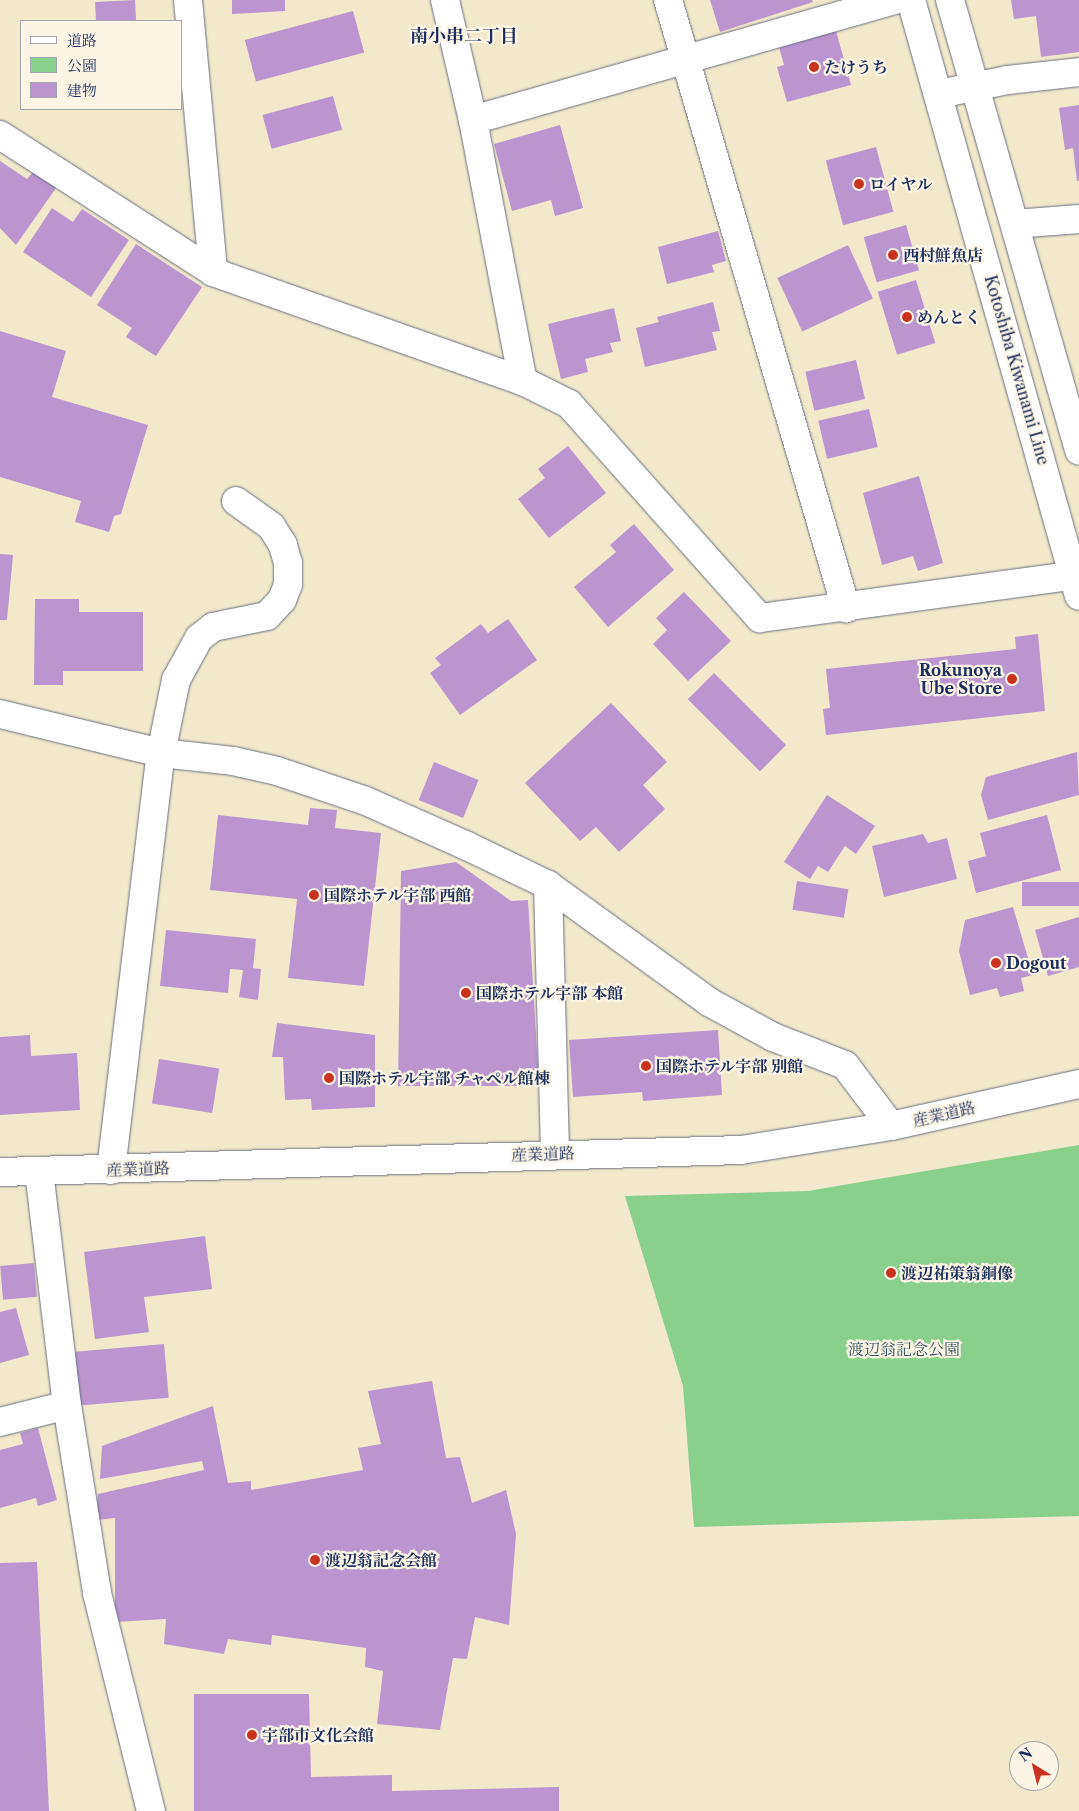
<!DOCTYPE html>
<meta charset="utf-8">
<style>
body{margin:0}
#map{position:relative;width:1079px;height:1811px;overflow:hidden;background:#f2e8cb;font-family:"Libre Caslon Text","Noto Serif JP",serif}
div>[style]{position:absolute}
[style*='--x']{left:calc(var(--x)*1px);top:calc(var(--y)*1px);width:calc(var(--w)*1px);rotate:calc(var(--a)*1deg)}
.green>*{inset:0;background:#89d08b}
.building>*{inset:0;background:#ba95cf;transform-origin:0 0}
.roads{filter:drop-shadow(0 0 1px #667084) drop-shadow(0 0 1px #667084)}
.minor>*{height:28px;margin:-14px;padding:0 14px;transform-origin:14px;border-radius:14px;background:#fff}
.major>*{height:28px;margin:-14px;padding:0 14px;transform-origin:14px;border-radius:14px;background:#fff}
.dots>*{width:14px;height:14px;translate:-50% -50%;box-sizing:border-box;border:2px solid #fcf5e5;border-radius:50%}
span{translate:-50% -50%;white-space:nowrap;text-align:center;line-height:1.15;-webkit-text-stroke:4.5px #fcf5e5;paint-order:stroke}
.poi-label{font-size:16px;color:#1b2f5e;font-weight:700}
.left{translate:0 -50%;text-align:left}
.right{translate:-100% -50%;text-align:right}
.street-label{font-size:16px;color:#1b2f5e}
.park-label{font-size:16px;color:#365769}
.neighbourhood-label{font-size:18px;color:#1b2f5e;font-weight:700}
.legend{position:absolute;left:20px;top:20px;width:162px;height:90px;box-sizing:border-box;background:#fcf5e5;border:1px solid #a2a6af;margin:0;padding:6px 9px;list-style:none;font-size:15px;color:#1b2f5e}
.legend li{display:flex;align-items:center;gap:10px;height:25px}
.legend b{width:25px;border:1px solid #a2a6af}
.north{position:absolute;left:1009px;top:1741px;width:50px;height:50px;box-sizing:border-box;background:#fcf5e5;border:1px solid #a2a6af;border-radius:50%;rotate:324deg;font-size:14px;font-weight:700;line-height:20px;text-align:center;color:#1b2f5e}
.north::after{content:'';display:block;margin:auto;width:18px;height:22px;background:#c8321e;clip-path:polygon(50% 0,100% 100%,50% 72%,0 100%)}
</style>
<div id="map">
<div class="green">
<i style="clip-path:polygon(1079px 1145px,1079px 1516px,694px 1527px,683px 1386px,625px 1196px,808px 1191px)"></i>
</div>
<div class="building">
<i style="left:135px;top:0;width:21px;height:40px;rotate:87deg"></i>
<i style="clip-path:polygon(232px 0,285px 0,285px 11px,232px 14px)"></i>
<i style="clip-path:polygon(710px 0,812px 0,813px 2px,720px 32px)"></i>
<i style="clip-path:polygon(1011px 0,1079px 0,1079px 52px,1041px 57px,1036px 16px,1014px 19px)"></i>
<i style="left:353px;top:11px;width:43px;height:112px;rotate:75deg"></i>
<i style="clip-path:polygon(836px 31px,851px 85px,787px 102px,777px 67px,784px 65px,779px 47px)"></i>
<i style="left:333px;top:96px;width:35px;height:73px;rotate:75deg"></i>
<i style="clip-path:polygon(1079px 105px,1079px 181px,1077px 181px,1073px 148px,1065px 150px,1059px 108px)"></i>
<i style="clip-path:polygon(560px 125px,583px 208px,555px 216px,551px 200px,512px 211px,494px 144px)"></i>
<i style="left:876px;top:147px;width:67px;height:52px;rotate:75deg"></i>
<i style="clip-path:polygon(0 161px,27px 179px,33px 172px,56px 188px,16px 245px,0 228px)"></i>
<i style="clip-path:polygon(52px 208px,73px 222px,82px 209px,129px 240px,91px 297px,23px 252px)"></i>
<i style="left:906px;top:225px;width:47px;height:44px;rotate:74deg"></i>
<i style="clip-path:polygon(718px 231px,726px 261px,712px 265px,714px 272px,667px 284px,658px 247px)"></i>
<i style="clip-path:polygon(136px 244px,202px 287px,156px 356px,126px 337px,132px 328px,97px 305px)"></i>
<i style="left:848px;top:245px;width:59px;height:78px;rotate:65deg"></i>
<i style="left:916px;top:280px;width:66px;height:40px;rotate:73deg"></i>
<i style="clip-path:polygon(713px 302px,720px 331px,712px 332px,717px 350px,645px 367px,636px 328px,659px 322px,657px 317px)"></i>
<i style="clip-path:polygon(614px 308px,621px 341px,610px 343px,613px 352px,585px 359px,588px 372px,561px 379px,548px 324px)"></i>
<i style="clip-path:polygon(0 331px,66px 351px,52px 397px,148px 425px,121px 514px,114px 516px,109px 532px,75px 522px,81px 501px,0 477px)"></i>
<i style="left:856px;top:360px;width:40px;height:52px;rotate:77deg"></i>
<i style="left:869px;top:409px;width:39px;height:52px;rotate:77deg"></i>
<i style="clip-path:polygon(568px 446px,606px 493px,549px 538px,518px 499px,545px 478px,538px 469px)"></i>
<i style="clip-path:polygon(919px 476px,943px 563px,918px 571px,913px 556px,882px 565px,863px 493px)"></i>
<i style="clip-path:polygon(634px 524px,674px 570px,608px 627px,574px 587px,616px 552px,610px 545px)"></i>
<i style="clip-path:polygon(0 554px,13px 555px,7px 620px,0 620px)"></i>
<i style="clip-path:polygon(684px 592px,731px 641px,688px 681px,653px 644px,667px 630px,656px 618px)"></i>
<i style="clip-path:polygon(35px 599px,79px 599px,79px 612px,143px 612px,143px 671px,63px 671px,63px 685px,34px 685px)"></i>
<i style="clip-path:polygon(508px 619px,537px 660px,460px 715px,430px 673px,441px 665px,435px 658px,481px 624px,488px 633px)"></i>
<i style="clip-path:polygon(1038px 634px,1045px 711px,826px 735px,823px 709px,830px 708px,826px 669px,1016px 649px,1015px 637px)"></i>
<i style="left:714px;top:673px;width:102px;height:37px;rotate:45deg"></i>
<i style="clip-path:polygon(611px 703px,667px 762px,643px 785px,665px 809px,619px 852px,596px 827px,580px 841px,525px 783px)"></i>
<i style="clip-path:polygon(1077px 752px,1079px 795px,988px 820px,981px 795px,986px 777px)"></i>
<i style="left:434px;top:762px;width:48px;height:41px;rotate:22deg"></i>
<i style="clip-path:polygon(827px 795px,875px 826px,856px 854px,845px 846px,828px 872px,818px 866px,810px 879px,784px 862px)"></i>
<i style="clip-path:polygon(310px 808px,337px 810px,335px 828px,381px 833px,364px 986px,288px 978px,297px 899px,210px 890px,218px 815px,308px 825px)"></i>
<i style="clip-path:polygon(1047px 815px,1061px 870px,976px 893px,968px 861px,986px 856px,980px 833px)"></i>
<i style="clip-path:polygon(923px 834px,928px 843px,947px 838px,957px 879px,884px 897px,872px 846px)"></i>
<i style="clip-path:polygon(456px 862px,511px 901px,528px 900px,539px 1086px,398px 1086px,401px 871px)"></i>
<i style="left:797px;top:881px;width:52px;height:29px;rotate:9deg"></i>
<i style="left:1079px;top:882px;width:24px;height:57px;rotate:90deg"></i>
<i style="clip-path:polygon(1013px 907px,1033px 975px,1021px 978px,1024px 991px,1000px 997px,997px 988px,970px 995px,959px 951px,965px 920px)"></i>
<i style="clip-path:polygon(1079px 917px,1079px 967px,1048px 976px,1035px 930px)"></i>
<i style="clip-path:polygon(166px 930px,256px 939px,253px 968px,261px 969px,258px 1000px,239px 997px,243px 970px,230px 969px,228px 993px,160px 986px)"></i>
<i style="clip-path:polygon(277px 1023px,375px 1035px,375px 1107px,312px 1110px,311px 1099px,285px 1100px,283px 1057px,272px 1057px)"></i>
<i style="clip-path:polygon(718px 1030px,722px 1095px,643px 1101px,642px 1092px,573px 1097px,569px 1040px)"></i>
<i style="clip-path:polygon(30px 1035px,31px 1056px,77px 1053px,80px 1110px,0 1115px,0 1037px)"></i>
<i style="left:159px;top:1059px;width:61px;height:45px;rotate:9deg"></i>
<i style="clip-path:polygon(205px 1236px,212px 1289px,144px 1297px,149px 1332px,95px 1339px,84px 1252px)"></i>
<i style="left:34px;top:1263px;width:34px;height:34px;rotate:85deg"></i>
<i style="clip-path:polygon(16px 1308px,29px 1355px,0 1363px,0 1312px)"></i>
<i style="left:164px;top:1344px;width:54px;height:89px;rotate:85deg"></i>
<i style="clip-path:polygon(432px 1381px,446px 1458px,460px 1457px,472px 1503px,506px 1490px,516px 1534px,509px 1625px,475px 1617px,467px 1659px,453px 1658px,440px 1730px,377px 1724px,383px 1671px,365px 1667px,366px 1648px,272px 1635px,271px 1645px,228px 1639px,224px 1654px,164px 1644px,166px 1619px,115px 1622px,115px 1518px,96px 1520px,98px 1494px,204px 1470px,202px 1461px,100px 1479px,102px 1446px,213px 1406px,228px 1483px,251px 1481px,251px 1490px,363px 1470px,358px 1448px,381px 1444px,368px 1391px)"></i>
<i style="clip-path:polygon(38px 1428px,57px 1500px,38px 1506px,36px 1498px,0 1508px,0 1450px,23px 1444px,20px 1433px)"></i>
<i style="clip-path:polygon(37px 1562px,49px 1811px,0 1811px,0 1563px)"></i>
<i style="clip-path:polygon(194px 1694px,309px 1694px,311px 1777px,392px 1775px,392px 1791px,559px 1787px,559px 1811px,194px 1811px)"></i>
</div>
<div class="roads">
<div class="minor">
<i style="--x:188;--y:0;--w:273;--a:84.7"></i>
<i style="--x:445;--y:0;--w:123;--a:76.9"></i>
<i style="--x:473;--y:120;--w:266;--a:79.2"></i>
<i style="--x:668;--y:0;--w:634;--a:73.68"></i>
<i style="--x:939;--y:94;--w:70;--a:-11.5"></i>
<i style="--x:1008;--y:80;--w:71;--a:-6.4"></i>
<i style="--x:473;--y:120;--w:438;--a:-15.9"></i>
<i style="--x:0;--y:135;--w:253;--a:32.7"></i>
<i style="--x:213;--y:272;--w:329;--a:19.4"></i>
<i style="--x:523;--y:381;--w:51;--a:26.6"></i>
<i style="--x:569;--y:404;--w:287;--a:48.3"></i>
<i style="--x:760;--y:618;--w:322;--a:-7.7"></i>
<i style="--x:1015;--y:224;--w:64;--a:-4.5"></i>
<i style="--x:0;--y:714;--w:166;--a:13.6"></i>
<i style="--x:161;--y:753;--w:72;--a:6.3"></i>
<i style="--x:233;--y:761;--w:45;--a:12.8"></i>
<i style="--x:277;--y:771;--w:94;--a:18.6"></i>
<i style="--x:366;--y:801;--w:111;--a:24"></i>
<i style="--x:467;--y:846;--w:90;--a:25.7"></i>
<i style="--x:548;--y:885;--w:199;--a:36"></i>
<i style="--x:709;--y:1002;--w:73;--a:28.7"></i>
<i style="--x:773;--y:1037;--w:77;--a:21.3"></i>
<i style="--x:845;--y:1065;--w:76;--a:53"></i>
<i style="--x:548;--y:885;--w:268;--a:88.5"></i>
<i style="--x:111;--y:1170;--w:420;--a:-83.2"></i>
<i style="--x:161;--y:753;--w:75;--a:-78.4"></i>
<i style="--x:176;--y:680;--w:48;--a:-61.3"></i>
<i style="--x:199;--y:638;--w:18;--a:-38"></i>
<i style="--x:213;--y:627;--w:55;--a:-11.5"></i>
<i style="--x:267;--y:616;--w:22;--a:-47"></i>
<i style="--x:282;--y:600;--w:17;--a:-69"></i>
<i style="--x:288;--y:584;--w:21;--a:-90"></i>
<i style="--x:288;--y:563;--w:19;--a:-106"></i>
<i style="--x:283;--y:545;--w:22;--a:-122"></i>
<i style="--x:271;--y:526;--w:43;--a:-144.5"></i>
<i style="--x:39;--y:1171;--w:236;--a:83.2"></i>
<i style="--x:67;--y:1405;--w:190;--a:80.9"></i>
<i style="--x:97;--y:1593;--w:225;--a:76.1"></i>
<i style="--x:0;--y:1172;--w:741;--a:-1.7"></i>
<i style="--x:741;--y:1150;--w:152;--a:-9.1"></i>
<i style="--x:891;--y:1126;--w:193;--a:-12.6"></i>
<i style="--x:0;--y:1422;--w:69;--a:-14.2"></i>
</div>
<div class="major">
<i style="--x:911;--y:0;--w:619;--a:74.26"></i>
<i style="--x:950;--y:0;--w:469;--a:74"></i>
</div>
</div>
<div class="dots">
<i style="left:814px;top:67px;background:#c8321e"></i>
<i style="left:859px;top:184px;background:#c8321e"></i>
<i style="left:893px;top:255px;background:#c8321e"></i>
<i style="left:907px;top:317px;background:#c8321e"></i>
<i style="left:1012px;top:679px;background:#c8321e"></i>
<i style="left:314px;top:895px;background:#c8321e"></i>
<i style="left:996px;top:963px;background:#c8321e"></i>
<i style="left:466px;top:993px;background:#c8321e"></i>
<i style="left:646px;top:1066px;background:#c8321e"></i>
<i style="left:329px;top:1078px;background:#c8321e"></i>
<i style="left:891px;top:1273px;background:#c8321e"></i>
<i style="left:315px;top:1560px;background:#c8321e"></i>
<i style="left:252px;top:1735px;background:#c8321e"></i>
</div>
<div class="poi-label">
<span class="left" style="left:824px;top:67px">たけうち</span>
<span class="left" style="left:869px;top:184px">ロイヤル</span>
<span class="left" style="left:903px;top:255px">西村鮮魚店</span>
<span class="left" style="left:917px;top:317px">めんとく</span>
<span class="right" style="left:1002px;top:679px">Rokunoya<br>Ube Store</span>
<span class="left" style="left:324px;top:895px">国際ホテル宇部 西館</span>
<span class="left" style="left:1006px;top:963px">Dogout</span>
<span class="left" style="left:476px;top:993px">国際ホテル宇部 本館</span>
<span class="left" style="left:656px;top:1066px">国際ホテル宇部 別館</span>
<span class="left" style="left:339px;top:1078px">国際ホテル宇部 チャペル館棟</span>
<span class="left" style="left:901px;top:1273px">渡辺祐策翁銅像</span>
<span class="left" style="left:325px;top:1560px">渡辺翁記念会館</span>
<span class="left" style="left:262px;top:1735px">宇部市文化会館</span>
</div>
<div class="street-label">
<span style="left:1017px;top:370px;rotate:74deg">Kotoshiba Kiwanami Line</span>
<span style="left:944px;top:1114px;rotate:-13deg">産業道路</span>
<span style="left:543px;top:1154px;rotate:-2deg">産業道路</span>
<span style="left:138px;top:1169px;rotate:-2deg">産業道路</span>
</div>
<div class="park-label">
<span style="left:904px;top:1349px">渡辺翁記念公園</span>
</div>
<div class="neighbourhood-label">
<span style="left:464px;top:36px">南小串二丁目</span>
</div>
<ul class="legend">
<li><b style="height:6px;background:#fff"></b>道路</li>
<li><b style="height:14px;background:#89d08b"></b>公園</li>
<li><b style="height:14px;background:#ba95cf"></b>建物</li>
</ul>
<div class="north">N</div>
</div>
